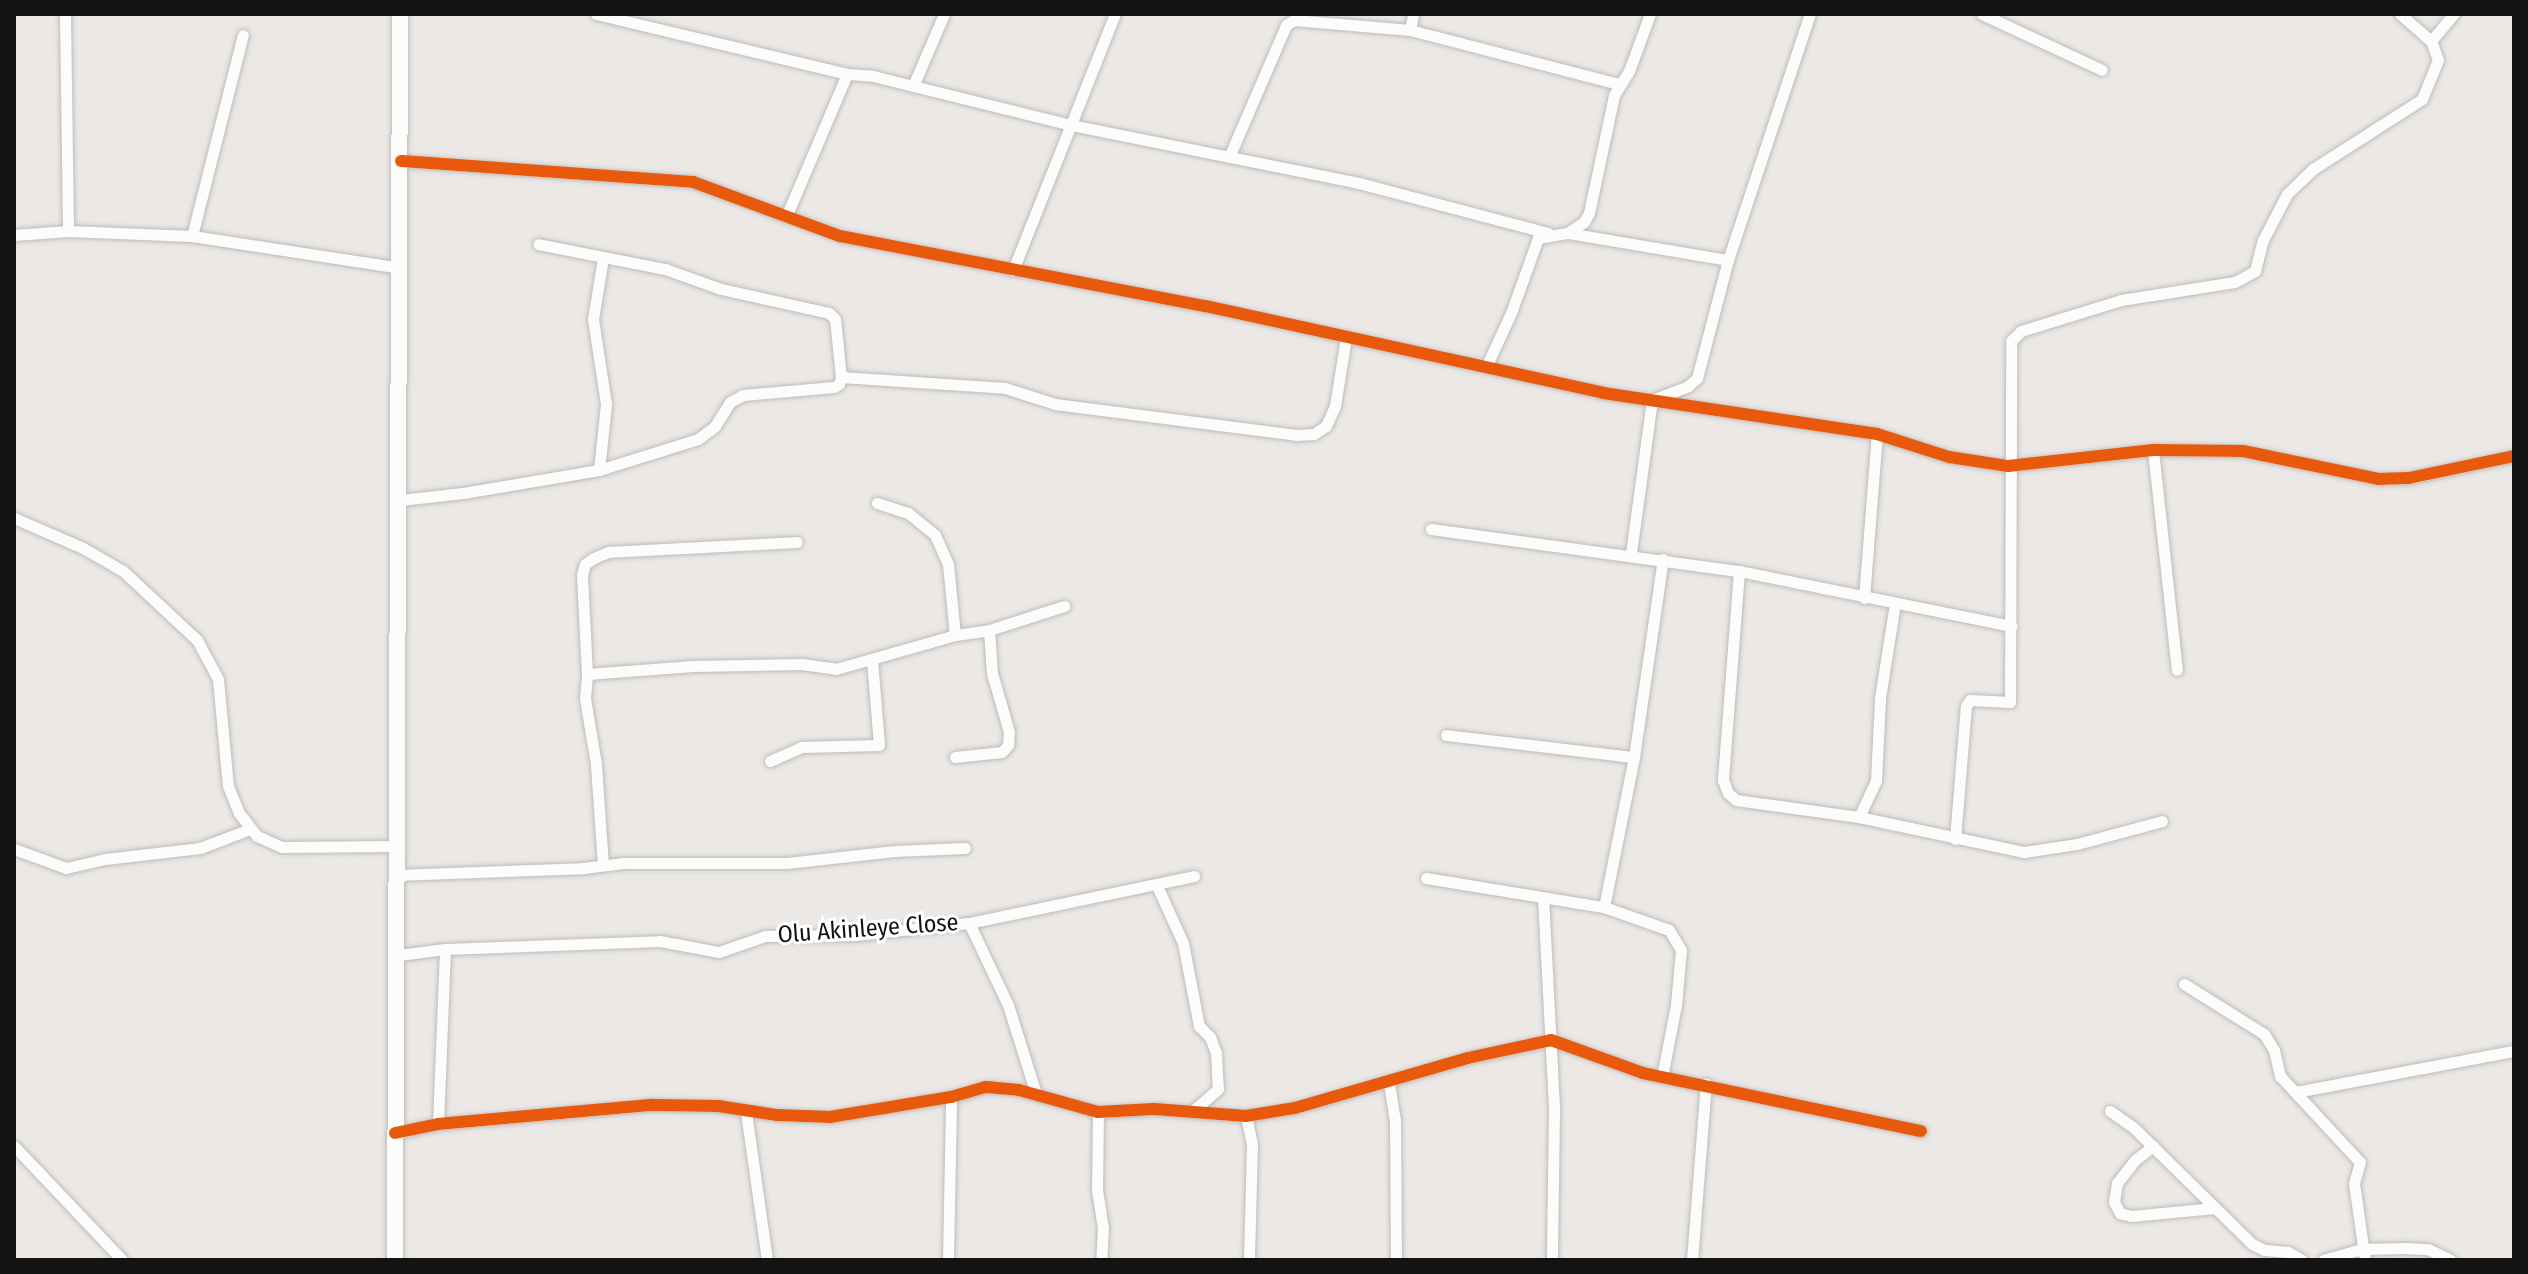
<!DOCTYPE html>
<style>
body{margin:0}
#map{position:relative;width:2528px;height:1274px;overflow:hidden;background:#ebe8e6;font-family:"Fira Sans Condensed",sans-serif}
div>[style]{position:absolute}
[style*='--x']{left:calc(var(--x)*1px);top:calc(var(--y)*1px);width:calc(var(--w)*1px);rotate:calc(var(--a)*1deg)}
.roads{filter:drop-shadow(0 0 2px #bebcbb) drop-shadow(0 0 2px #bebcbb)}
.street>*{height:11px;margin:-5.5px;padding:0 5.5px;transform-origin:5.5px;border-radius:5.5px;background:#fcfcfb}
.secondary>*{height:16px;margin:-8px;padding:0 8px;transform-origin:8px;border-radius:8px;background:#fcfcfb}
.cycleway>*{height:12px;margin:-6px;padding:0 6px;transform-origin:6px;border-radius:6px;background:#e8590c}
span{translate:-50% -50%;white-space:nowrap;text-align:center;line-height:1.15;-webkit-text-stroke:6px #fff;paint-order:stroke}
.street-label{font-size:24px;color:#151312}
.frame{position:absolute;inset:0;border:16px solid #151312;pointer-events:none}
</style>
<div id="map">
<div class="roads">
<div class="street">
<i style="--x:65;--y:14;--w:217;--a:89.2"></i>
<i style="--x:596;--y:14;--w:258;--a:13.4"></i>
<i style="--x:847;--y:74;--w:26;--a:4"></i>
<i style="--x:873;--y:76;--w:204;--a:13.9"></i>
<i style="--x:1071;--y:125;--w:294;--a:11.4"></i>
<i style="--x:1359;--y:183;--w:196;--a:14.8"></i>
<i style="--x:1982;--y:14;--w:132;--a:25"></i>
<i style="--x:1410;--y:30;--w:16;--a:-79"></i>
<i style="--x:2431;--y:41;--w:35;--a:-50"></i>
<i style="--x:913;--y:86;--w:78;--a:-66.7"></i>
<i style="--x:1229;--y:157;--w:144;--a:-66.6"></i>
<i style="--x:1286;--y:25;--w:9;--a:-32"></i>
<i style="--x:1294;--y:20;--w:116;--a:4.9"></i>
<i style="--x:1410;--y:30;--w:216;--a:14.5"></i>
<i style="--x:401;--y:161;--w:293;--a:4.1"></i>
<i style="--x:693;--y:182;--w:157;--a:20.2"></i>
<i style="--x:840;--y:236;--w:372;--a:10.9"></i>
<i style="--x:1205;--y:306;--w:407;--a:12.3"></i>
<i style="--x:1603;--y:393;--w:277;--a:8.5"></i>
<i style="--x:1877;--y:434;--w:76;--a:17.7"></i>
<i style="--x:1949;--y:457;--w:60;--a:8.7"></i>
<i style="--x:2008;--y:466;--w:146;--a:-6.3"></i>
<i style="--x:2153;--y:450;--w:90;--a:0.6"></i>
<i style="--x:2243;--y:451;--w:138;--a:11.7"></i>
<i style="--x:2378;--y:479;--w:31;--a:-2"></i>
<i style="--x:2409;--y:478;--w:107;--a:-11.8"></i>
<i style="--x:786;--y:217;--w:155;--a:-66.9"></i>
<i style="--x:1568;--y:233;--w:162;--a:9.6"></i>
<i style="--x:14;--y:235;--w:54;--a:-4.2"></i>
<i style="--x:68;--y:231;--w:124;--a:2.3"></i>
<i style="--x:192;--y:236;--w:210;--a:8.7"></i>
<i style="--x:192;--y:236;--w:207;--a:-75.8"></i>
<i style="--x:1013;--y:270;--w:276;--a:-68.3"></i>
<i style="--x:1486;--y:367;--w:60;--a:-65.2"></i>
<i style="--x:1511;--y:313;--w:80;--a:-70.2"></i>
<i style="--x:1538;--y:238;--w:29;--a:-10"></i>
<i style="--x:1567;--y:233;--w:20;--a:-33"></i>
<i style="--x:1584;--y:222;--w:10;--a:-61"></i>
<i style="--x:1589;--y:213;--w:121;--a:-78"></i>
<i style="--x:1614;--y:95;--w:28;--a:-58"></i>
<i style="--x:1629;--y:71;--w:61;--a:-69.8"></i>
<i style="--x:841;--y:377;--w:164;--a:3.8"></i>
<i style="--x:1005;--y:388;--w:52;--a:17.7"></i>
<i style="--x:1055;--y:404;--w:243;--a:7.3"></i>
<i style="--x:1296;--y:435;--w:18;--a:-3"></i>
<i style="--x:1314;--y:434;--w:14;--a:-34"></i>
<i style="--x:1326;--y:426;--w:22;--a:-66"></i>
<i style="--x:1335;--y:406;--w:70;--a:-80.9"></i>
<i style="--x:2153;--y:450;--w:221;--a:83.8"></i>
<i style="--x:599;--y:470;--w:66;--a:-83.9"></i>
<i style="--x:606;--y:404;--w:86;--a:-98.7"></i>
<i style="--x:593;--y:319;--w:62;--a:-80.7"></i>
<i style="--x:401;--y:500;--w:62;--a:-6.4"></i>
<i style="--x:463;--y:493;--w:138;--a:-9.6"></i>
<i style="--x:599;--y:470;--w:104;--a:-17.4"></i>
<i style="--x:698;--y:439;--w:21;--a:-37"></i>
<i style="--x:715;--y:426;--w:28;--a:-58"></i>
<i style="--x:730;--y:402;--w:15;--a:-28"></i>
<i style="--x:743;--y:395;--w:91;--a:-5"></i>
<i style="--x:834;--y:387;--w:6;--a:-31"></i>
<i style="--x:839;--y:384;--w:7;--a:-74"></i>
<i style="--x:841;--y:377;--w:58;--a:-95.9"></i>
<i style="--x:835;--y:319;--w:8;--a:-135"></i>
<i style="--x:829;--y:313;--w:111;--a:-167.5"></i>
<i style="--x:721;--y:289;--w:59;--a:-160.3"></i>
<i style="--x:665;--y:269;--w:129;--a:-168.9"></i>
<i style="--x:877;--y:503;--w:33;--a:18"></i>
<i style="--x:908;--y:513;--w:35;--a:39"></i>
<i style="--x:935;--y:535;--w:32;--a:66"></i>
<i style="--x:948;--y:564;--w:71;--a:84.4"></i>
<i style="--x:14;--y:518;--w:75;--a:23.5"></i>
<i style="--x:83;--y:548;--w:46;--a:29.9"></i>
<i style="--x:123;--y:571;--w:101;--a:43"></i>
<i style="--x:197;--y:640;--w:44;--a:61.7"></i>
<i style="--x:218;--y:679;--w:107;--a:84.7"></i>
<i style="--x:228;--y:786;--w:29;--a:68"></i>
<i style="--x:239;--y:813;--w:29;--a:52"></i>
<i style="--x:257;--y:836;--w:27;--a:24"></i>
<i style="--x:282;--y:847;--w:115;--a:-0.5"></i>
<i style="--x:1431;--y:529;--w:311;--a:7.8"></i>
<i style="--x:1739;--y:571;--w:278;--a:11.4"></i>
<i style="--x:1631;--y:553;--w:154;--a:-82.2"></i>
<i style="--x:1652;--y:400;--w:39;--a:-21"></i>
<i style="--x:1688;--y:386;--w:12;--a:-42"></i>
<i style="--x:1697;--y:378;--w:122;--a:-75.3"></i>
<i style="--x:1728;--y:260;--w:259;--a:-71.6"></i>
<i style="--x:1739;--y:571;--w:210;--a:94.4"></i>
<i style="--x:1723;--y:780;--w:14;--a:69"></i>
<i style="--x:1728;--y:793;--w:11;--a:41"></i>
<i style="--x:1736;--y:800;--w:124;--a:7.9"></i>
<i style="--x:1859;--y:817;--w:169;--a:12"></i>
<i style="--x:2024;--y:852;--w:54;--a:-8.6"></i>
<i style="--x:2077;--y:844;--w:88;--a:-15.1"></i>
<i style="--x:1864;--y:598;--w:165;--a:-85.5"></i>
<i style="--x:587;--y:674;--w:99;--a:-92.9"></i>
<i style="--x:582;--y:575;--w:11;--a:-75"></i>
<i style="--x:585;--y:564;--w:11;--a:-34"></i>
<i style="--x:594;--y:558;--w:15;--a:-23"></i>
<i style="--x:608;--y:552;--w:189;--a:-3"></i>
<i style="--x:1446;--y:735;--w:189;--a:6.7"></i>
<i style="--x:955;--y:757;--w:47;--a:-6.1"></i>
<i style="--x:1002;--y:752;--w:9;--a:-49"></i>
<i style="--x:1008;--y:745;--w:13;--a:-86"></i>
<i style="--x:1009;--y:732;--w:61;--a:-106.1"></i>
<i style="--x:992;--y:673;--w:43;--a:-94"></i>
<i style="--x:770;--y:761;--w:34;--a:-24"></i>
<i style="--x:801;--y:747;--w:78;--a:-1.5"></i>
<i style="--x:879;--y:745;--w:86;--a:-94.7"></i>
<i style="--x:1859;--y:817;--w:40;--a:-65"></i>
<i style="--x:1876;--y:781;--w:83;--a:-87.2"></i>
<i style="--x:1880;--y:698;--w:96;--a:-81"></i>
<i style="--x:1955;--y:839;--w:133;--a:-85.3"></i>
<i style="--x:1966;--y:706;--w:7;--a:-56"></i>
<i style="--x:1970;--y:700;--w:40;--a:2.9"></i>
<i style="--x:2010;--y:702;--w:361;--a:-89.8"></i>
<i style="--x:2011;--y:341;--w:14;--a:-45"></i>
<i style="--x:2021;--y:331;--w:105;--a:-17.2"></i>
<i style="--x:2121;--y:300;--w:115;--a:-9"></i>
<i style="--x:2235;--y:282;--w:23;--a:-29"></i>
<i style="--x:2255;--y:271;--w:32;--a:-76"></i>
<i style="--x:2263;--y:240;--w:52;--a:-62.4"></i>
<i style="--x:2287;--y:194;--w:36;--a:-44"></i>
<i style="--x:2313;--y:169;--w:130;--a:-32.7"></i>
<i style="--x:2422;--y:99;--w:42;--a:-67.7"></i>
<i style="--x:2438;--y:60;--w:20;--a:-110"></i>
<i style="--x:2431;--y:41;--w:41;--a:-138.9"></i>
<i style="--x:14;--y:849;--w:55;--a:20.1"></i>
<i style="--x:66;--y:868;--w:40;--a:-13"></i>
<i style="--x:105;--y:859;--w:96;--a:-6.6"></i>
<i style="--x:200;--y:848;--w:53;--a:-20.8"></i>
<i style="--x:603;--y:865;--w:101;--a:-94"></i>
<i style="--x:596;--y:764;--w:67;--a:-99.5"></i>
<i style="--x:585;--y:698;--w:24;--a:-85"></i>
<i style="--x:587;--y:674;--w:106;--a:-4.3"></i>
<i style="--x:693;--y:666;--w:109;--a:-1.1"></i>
<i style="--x:802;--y:664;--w:34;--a:8"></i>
<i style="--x:836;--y:669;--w:124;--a:-15.9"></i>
<i style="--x:955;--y:635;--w:34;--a:-8"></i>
<i style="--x:989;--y:630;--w:79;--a:-17.7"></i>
<i style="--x:396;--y:875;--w:187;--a:-2.1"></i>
<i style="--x:583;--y:868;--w:39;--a:-7"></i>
<i style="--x:622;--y:863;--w:165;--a:0"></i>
<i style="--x:787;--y:863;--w:108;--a:-6.4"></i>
<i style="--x:894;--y:851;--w:71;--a:-2.4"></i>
<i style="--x:1426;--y:878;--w:180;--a:9.3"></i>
<i style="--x:1604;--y:907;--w:69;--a:19.5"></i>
<i style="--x:1669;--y:930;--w:23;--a:59"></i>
<i style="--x:1681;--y:950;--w:55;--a:95.2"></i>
<i style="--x:1676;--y:1005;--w:73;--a:101"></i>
<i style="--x:1157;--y:886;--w:63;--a:65.5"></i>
<i style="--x:1183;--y:943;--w:85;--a:79.1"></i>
<i style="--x:1199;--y:1026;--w:16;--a:45"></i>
<i style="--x:1210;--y:1037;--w:17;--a:69"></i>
<i style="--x:1216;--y:1053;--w:36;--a:87"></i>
<i style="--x:1218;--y:1089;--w:35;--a:139"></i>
<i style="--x:1543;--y:897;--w:213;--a:87"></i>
<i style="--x:1554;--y:1110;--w:150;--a:90.8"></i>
<i style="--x:1604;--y:907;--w:153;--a:-78.7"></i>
<i style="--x:1634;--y:757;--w:200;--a:-81.7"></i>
<i style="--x:969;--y:923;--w:91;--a:64.6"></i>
<i style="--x:1008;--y:1005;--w:93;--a:72.5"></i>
<i style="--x:399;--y:955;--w:46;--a:-7.4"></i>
<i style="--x:445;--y:949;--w:215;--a:-2.1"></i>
<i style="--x:660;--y:941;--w:60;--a:10.6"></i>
<i style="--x:719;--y:952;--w:49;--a:-19.2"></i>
<i style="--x:765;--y:936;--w:90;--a:-0.6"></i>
<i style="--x:855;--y:935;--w:115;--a:-6"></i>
<i style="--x:969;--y:923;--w:230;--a:-11.8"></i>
<i style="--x:2184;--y:984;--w:94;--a:32"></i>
<i style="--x:2264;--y:1034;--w:19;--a:58"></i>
<i style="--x:2274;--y:1050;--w:27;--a:77"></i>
<i style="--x:2280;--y:1076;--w:117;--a:47.1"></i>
<i style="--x:2360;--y:1162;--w:22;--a:106"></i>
<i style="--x:2354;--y:1183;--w:78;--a:81.9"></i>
<i style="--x:1389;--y:1083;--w:36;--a:81"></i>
<i style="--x:1395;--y:1119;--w:141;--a:89.6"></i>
<i style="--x:2296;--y:1092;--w:222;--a:-10.7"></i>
<i style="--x:2110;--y:1111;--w:29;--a:35"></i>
<i style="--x:2134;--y:1128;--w:165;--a:44.5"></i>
<i style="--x:2252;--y:1244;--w:14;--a:25"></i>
<i style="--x:2265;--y:1250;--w:23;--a:5"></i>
<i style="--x:2288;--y:1252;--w:16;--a:30"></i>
<i style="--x:746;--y:1112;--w:149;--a:81.9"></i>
<i style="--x:1098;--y:1112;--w:78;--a:90.7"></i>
<i style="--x:1097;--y:1190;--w:37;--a:81"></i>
<i style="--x:1103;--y:1227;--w:33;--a:93"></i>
<i style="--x:1246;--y:1116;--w:29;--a:78"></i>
<i style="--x:1252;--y:1144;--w:116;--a:91.5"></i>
<i style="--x:438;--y:1124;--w:175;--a:-87.7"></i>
<i style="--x:395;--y:1133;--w:44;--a:-11.8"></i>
<i style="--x:438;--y:1124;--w:216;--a:-5.1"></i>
<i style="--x:653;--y:1105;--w:65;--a:0.9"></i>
<i style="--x:718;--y:1106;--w:60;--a:8.7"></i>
<i style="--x:777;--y:1115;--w:53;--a:2.2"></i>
<i style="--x:830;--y:1117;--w:123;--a:-9.4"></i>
<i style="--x:951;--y:1097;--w:36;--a:-16"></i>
<i style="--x:986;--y:1087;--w:33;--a:5"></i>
<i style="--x:1019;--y:1090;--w:82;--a:15.6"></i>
<i style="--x:1098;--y:1112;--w:56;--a:-3.1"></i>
<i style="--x:1154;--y:1109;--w:92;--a:4.4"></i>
<i style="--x:1246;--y:1116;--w:50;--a:-9.3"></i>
<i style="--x:1295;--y:1108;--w:180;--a:-16.1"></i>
<i style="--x:1468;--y:1058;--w:85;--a:-12.2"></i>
<i style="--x:1551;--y:1040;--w:98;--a:19.7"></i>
<i style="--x:1643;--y:1073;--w:284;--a:11.8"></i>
<i style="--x:14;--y:1146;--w:157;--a:46.5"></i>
<i style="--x:2153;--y:1146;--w:23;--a:142"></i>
<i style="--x:2135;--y:1160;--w:29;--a:128"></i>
<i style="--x:2117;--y:1183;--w:19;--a:99"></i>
<i style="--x:2114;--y:1202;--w:13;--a:61"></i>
<i style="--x:2120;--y:1213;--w:11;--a:15"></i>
<i style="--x:2131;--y:1216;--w:84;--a:-5.4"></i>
<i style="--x:948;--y:1260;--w:163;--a:-88.9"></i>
<i style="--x:1692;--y:1260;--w:177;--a:-85.5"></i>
<i style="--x:2323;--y:1260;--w:41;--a:-15.8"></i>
<i style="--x:2362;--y:1249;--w:44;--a:-1.3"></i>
<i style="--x:2406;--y:1248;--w:22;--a:3"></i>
<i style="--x:2428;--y:1249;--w:25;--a:26"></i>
</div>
<div class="secondary">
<i style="--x:395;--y:1260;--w:1246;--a:-89.77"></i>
</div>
</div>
<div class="cycleway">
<i style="--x:401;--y:161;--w:293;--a:4.1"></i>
<i style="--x:693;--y:182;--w:157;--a:20.2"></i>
<i style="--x:840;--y:236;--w:372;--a:10.9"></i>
<i style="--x:1205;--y:306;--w:407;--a:12.3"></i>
<i style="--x:1603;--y:393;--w:277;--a:8.5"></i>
<i style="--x:1877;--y:434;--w:76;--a:17.7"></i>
<i style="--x:1949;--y:457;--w:60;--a:8.7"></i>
<i style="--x:2008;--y:466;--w:146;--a:-6.3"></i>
<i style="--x:2153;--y:450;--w:90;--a:0.6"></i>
<i style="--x:2243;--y:451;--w:138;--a:11.7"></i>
<i style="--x:2378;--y:479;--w:31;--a:-2"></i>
<i style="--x:2409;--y:478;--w:107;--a:-11.8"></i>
<i style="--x:395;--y:1133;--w:44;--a:-11.8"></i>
<i style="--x:438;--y:1124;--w:216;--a:-5.1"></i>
<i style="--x:653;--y:1105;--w:65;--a:0.9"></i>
<i style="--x:718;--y:1106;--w:60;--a:8.7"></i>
<i style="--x:777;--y:1115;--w:53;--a:2.2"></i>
<i style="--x:830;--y:1117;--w:123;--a:-9.4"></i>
<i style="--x:951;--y:1097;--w:36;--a:-16"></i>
<i style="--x:986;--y:1087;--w:33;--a:5"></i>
<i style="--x:1019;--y:1090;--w:82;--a:15.6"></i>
<i style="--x:1098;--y:1112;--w:56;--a:-3.1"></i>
<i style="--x:1154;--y:1109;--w:92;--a:4.4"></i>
<i style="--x:1246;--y:1116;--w:50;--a:-9.3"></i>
<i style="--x:1295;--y:1108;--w:180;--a:-16.1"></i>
<i style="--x:1468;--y:1058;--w:85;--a:-12.2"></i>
<i style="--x:1551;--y:1040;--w:98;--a:19.7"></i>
<i style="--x:1643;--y:1073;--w:284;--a:11.8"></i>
</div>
<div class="street-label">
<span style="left:868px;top:929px;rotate:-4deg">Olu Akinleye Close</span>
</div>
<div class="frame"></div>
</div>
